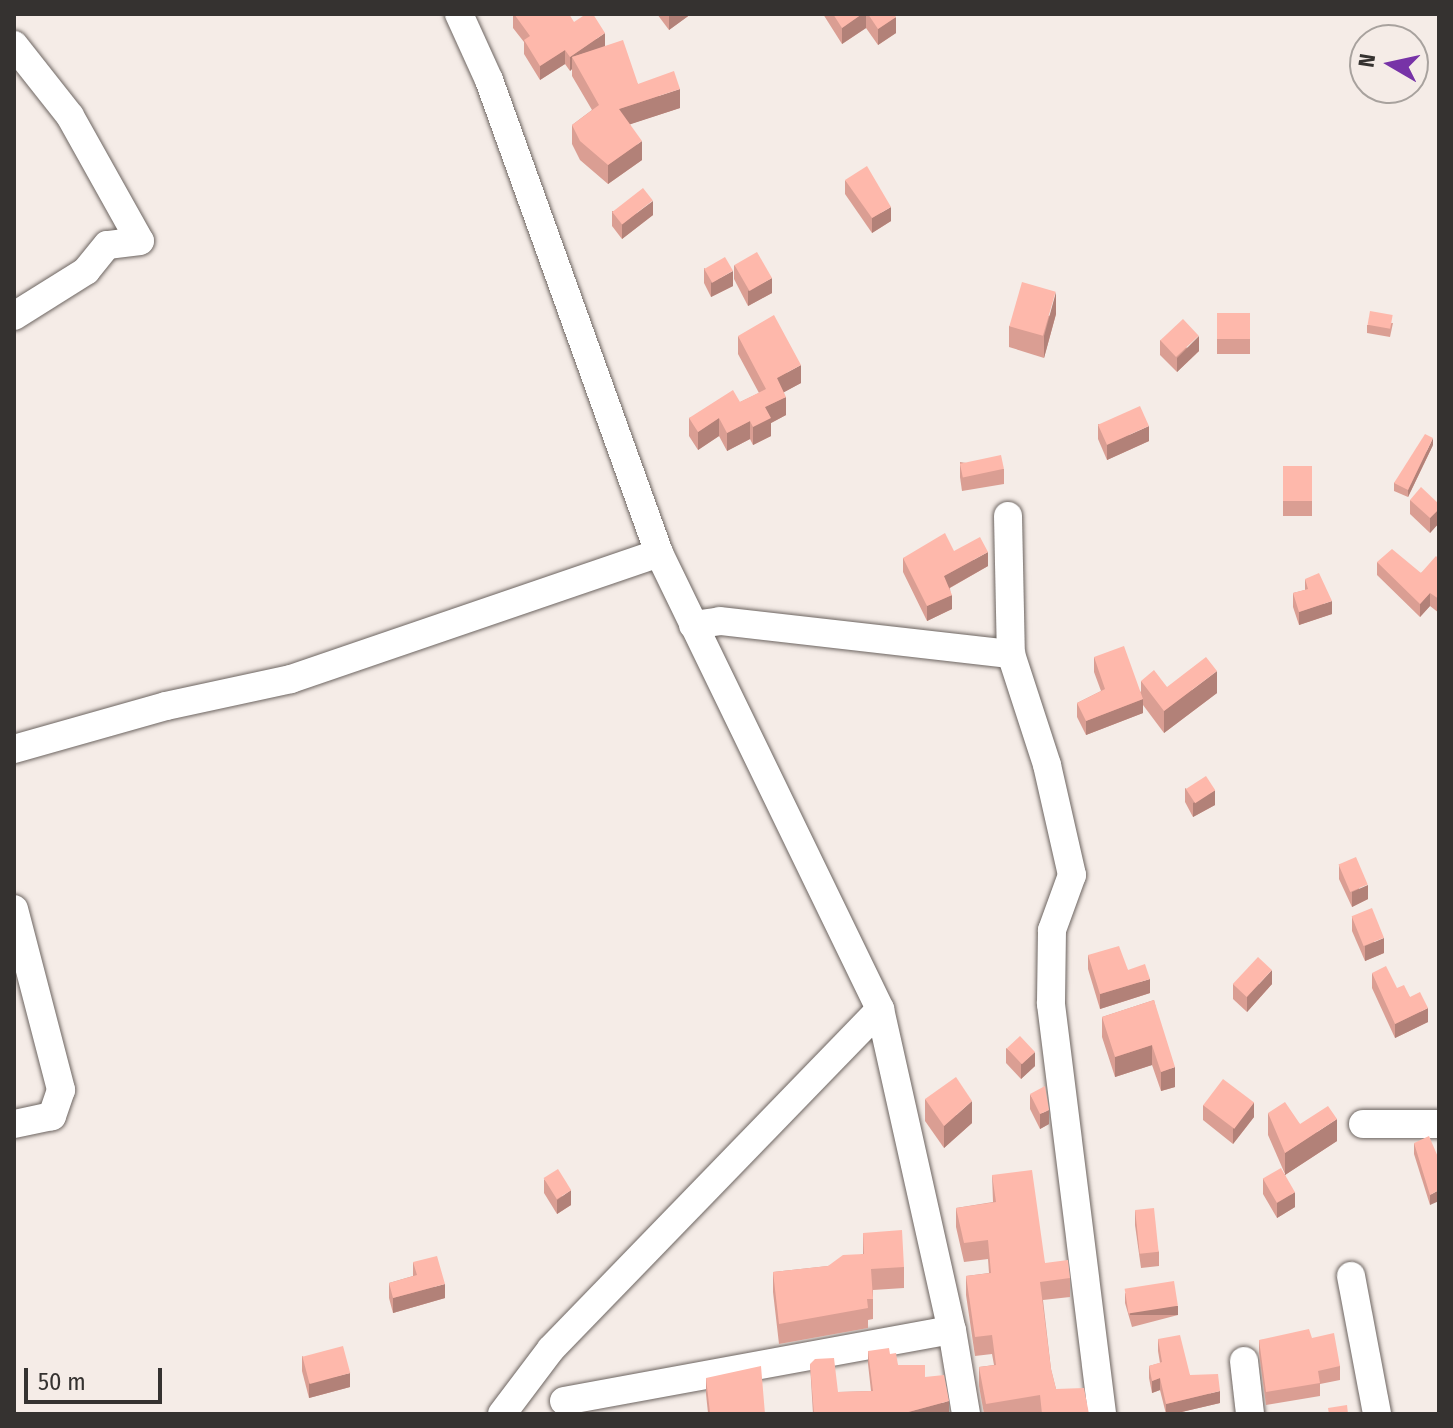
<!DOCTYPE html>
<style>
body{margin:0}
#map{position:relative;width:1453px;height:1428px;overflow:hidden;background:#f5ece7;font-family:"Fira Sans Condensed",sans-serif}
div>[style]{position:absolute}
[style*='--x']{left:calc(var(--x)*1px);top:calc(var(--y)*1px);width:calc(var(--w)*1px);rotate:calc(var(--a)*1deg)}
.roads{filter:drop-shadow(0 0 2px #6d6561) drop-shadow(0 0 2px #6d6561)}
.minor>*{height:28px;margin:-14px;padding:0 14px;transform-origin:14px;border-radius:14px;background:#fff}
.wall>*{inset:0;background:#da9e93;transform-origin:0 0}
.shaded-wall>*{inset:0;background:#b28178;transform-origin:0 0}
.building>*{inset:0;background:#feb8ab;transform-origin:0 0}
span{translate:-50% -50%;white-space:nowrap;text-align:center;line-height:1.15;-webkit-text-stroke:8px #f5ece7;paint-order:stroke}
.frame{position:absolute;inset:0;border:16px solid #353230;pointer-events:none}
.north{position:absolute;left:1349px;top:24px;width:80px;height:80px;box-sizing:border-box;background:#f5ece7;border:2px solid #a8a29e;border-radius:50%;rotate:279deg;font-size:22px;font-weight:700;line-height:32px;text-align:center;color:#353230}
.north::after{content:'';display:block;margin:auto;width:28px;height:36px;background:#7733a7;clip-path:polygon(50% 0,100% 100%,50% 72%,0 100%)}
.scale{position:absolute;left:24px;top:1368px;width:138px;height:36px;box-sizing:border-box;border:4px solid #353230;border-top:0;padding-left:10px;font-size:24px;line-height:28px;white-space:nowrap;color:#353230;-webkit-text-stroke:6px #f5ece7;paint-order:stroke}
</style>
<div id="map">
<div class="roads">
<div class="minor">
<i style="--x:459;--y:14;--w:72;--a:65.6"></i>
<i style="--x:489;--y:80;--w:503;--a:70.23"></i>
<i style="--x:659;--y:553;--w:507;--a:64.14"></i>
<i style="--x:880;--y:1009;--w:329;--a:77.4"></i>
<i style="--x:952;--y:1330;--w:85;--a:80.5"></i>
<i style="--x:14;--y:45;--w:90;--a:51.7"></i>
<i style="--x:70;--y:116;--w:143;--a:60.8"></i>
<i style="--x:140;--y:241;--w:33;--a:173"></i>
<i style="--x:107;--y:245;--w:33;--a:129"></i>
<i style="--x:86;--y:271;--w:85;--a:148"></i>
<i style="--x:1008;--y:516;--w:138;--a:88.8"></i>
<i style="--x:693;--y:625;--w:27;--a:-8"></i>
<i style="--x:720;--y:621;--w:293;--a:6.5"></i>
<i style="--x:1011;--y:654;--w:117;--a:72"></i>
<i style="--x:1047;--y:765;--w:113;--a:77.2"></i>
<i style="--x:1072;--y:875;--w:59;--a:110"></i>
<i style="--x:1052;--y:930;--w:74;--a:90.8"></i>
<i style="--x:1051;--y:1004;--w:413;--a:82.9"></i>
<i style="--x:14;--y:749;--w:158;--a:-15.8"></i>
<i style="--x:166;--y:706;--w:128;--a:-12.2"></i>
<i style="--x:291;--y:679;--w:389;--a:-18.9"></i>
<i style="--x:14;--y:909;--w:187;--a:75.4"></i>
<i style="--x:61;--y:1090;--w:28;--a:109"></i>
<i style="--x:52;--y:1116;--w:39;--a:168"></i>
<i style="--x:1363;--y:1124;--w:76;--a:0"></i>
<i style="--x:1351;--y:1276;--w:140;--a:79.3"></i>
<i style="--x:1244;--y:1361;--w:53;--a:83.5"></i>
<i style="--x:564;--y:1401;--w:394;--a:-10.4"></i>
<i style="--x:502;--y:1414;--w:81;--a:-53"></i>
<i style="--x:551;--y:1349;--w:473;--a:-45.9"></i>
</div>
</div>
<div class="wall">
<i style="clip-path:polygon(513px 14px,574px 22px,605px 46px,638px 84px,680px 108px,630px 124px,642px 160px,608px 184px,580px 160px,572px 144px,572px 125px,592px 110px,572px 76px,572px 69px,570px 71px,565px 64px,540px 80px,524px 54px,524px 42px,513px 28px)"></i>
<i style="clip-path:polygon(657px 14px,691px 14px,669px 30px)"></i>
<i style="clip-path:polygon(823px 14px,894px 14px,896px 33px,878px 45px,866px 28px,842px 44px)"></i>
<i style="clip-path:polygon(845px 180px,891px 221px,872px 233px,845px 194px)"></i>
<i style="clip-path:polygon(612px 211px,653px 215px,622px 239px,612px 226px)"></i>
<i style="clip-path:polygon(734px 265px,772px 293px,748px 306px,734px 279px)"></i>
<i style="clip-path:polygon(704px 268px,733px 286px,711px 297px,704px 283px)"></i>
<i style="left:1250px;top:313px;width:41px;height:33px;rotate:90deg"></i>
<i style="clip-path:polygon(1056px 314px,1044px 358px,1009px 347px,1009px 326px)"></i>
<i style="clip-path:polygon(1393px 323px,1390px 337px,1367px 333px,1367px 325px)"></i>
<i style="clip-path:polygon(738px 336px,801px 383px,784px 392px,786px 415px,771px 423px,771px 436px,753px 445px,750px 439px,727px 451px,719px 436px,698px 450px,689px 436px,689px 418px,740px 402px,759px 393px,738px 354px)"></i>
<i style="clip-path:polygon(1160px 340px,1199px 351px,1177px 372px,1160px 355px)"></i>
<i style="clip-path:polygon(1098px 424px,1149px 441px,1107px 460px,1098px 439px)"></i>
<i style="clip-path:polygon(1433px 445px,1408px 497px,1394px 491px,1394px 483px)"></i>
<i style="clip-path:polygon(960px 462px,1004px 469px,1004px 484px,962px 491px,960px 477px)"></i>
<i style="left:1312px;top:466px;width:50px;height:29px;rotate:90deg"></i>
<i style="clip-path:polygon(1410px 500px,1439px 504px,1439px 523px,1430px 533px,1410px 514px)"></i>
<i style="clip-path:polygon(954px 551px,988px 566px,950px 588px,952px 609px,927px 621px,903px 572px,903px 558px)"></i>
<i style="clip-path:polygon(1439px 559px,1439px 613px,1430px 606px,1420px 617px,1377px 575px,1377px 562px,1421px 573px)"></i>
<i style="clip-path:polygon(1305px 579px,1332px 614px,1299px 625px,1293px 607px,1293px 593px,1305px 590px)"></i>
<i style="clip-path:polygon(1094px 657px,1141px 692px,1141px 681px,1167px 687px,1217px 693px,1164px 733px,1143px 705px,1143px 713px,1086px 735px,1077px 717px,1077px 703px,1101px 691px,1094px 672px)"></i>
<i style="clip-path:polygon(1185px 788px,1215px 805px,1193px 817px,1185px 802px)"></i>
<i style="clip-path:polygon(1339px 865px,1368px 899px,1352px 907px,1339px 879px)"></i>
<i style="clip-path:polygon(1352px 916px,1384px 953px,1365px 961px,1352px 931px)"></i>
<i style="clip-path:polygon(1088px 955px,1128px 970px,1150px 993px,1100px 1009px,1088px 969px)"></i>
<i style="clip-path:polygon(1372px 973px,1410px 997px,1428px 1022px,1395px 1038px,1372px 988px)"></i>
<i style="clip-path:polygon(1233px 984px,1272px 984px,1247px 1012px,1233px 999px)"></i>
<i style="clip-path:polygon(1154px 1000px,1175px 1087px,1161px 1091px,1152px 1065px,1115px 1077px,1102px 1037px,1102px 1017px)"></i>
<i style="clip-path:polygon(1006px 1048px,1035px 1066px,1021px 1079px,1006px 1063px)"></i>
<i style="clip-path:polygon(1030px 1094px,1049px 1124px,1040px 1129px,1030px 1109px)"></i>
<i style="clip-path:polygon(925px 1099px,972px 1123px,944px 1148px,925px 1121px)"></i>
<i style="clip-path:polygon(1203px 1105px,1254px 1117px,1233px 1144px,1203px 1120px)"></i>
<i style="clip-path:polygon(1268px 1113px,1300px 1124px,1337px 1141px,1285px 1175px,1295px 1207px,1277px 1218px,1263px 1194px,1263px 1179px,1285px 1174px,1268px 1135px)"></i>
<i style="clip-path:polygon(1414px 1143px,1438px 1157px,1430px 1205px,1414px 1154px)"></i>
<i style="clip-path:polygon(992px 1175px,1045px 1263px,1070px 1278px,1070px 1297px,1043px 1300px,1051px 1369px,1056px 1389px,1089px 1414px,984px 1414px,979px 1386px,979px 1367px,994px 1365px,992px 1354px,975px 1356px,966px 1295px,966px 1276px,989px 1273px,988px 1259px,964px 1262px,956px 1227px,956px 1208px,993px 1202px)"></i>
<i style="clip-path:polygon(544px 1179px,571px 1205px,557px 1214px,544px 1193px)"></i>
<i style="clip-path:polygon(1135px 1210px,1159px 1252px,1159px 1266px,1141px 1268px,1135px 1225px)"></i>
<i style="clip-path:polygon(863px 1233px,904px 1267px,904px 1288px,873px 1290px,873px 1319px,868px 1320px,868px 1328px,779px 1344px,773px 1292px,773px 1272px,828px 1266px,863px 1254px)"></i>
<i style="clip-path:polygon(413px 1262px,445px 1298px,393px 1313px,389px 1298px,389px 1283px,413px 1276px)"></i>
<i style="clip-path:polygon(1125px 1293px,1178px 1315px,1132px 1327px,1125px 1303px)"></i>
<i style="clip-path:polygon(1312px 1338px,1340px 1366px,1340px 1380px,1320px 1384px,1320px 1396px,1266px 1405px,1259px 1353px,1259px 1340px)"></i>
<i style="clip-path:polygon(1158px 1339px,1190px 1375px,1220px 1403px,1173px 1414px,1166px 1414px,1160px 1390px,1152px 1393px,1149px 1378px,1149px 1366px,1160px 1363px,1158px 1351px)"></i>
<i style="clip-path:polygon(868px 1351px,890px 1354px,898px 1365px,925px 1377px,949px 1414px,813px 1414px,810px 1364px,838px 1392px,871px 1391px,868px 1364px)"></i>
<i style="clip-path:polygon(302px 1356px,350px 1387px,309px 1398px,302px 1371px)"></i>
<i style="clip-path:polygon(706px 1378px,765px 1414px,708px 1413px,706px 1394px)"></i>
</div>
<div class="shaded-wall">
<i style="clip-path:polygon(669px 14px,691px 14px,669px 30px)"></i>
<i style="clip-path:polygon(862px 14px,866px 14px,866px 28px,842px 44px,842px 28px)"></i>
<i style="clip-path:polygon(896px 17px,896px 33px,878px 45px,878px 29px)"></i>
<i style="clip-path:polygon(605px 33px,605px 47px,572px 57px,572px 69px,570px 71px,570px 57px)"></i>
<i style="clip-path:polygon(565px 50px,565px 64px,540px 80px,540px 66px)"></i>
<i style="clip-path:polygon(680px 89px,680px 108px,619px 128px,619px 109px)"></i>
<i style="clip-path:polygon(642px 141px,642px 160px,608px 184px,608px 165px)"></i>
<i style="clip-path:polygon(653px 201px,653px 215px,622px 239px,622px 224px)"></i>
<i style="clip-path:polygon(891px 207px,891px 221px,872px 233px,872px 218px)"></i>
<i style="clip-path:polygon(733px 271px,733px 286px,711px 297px,711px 283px)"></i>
<i style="clip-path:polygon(772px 278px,772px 293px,748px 306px,748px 291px)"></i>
<i style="clip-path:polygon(1056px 292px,1056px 314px,1044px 358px,1044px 336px)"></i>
<i style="clip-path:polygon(1199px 336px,1199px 351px,1177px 372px,1177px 358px)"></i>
<i style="clip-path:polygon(801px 365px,801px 383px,777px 396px,777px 378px)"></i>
<i style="clip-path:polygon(786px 397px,786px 415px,771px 423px,771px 436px,753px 445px,753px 427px,765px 407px)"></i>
<i style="clip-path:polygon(719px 418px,719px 436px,698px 450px,698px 432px)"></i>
<i style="clip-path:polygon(750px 421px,750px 439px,727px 451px,727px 433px)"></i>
<i style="clip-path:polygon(1149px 426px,1149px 441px,1107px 460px,1107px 445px)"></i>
<i style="clip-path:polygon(1433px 438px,1433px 445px,1408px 497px,1408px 490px)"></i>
<i style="clip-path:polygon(1439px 509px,1439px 523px,1430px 533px,1430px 518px)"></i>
<i style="clip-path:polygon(988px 552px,988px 566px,944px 591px,944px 576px)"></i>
<i style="clip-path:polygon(1430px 593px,1430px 606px,1420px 617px,1420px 604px)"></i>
<i style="clip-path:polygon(952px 595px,952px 609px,927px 621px,927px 606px)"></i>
<i style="clip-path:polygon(1332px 601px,1332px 614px,1299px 625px,1299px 612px)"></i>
<i style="clip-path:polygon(1217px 671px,1217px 693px,1164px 733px,1164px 711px)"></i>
<i style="clip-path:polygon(1143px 699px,1143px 713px,1086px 735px,1086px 721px)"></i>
<i style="clip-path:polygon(1215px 790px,1215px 805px,1193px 817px,1193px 803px)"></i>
<i style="clip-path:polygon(1368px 885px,1368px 899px,1352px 907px,1352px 892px)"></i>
<i style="clip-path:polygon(1384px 938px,1384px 953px,1365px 961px,1365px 946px)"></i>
<i style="clip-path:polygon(1272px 970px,1272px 984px,1247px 1012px,1247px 997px)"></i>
<i style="clip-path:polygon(1150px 979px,1150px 993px,1100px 1009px,1100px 994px)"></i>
<i style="clip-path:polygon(1428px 1008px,1428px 1022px,1395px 1038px,1395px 1024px)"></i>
<i style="clip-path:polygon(1152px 1045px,1152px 1065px,1115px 1077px,1115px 1057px)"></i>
<i style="clip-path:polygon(1035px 1052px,1035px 1066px,1021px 1079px,1021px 1064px)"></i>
<i style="clip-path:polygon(1175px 1067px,1175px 1087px,1161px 1091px,1161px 1072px)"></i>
<i style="clip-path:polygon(972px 1101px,972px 1123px,944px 1148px,944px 1126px)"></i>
<i style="clip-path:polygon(1254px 1102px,1254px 1117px,1233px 1144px,1233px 1129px)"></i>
<i style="clip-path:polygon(1049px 1110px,1049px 1124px,1040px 1129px,1040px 1114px)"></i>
<i style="clip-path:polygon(1337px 1119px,1337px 1141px,1285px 1175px,1285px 1153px)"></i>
<i style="clip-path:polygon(571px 1190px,571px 1205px,557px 1214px,557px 1200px)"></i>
<i style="clip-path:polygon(1439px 1190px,1439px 1201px,1430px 1205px,1430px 1195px)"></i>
<i style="clip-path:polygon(1295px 1192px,1295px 1207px,1277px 1218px,1277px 1203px)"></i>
<i style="clip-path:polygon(445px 1284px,445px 1298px,393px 1313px,393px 1298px)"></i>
<i style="left:1178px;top:1306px;width:9px;height:48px;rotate:90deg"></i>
<i style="clip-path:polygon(350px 1373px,350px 1387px,309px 1398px,309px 1383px)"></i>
<i style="clip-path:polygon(1160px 1378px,1160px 1390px,1152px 1393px,1152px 1381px)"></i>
<i style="clip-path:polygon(1220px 1391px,1220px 1403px,1173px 1414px,1166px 1414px,1166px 1404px)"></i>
<i style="clip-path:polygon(949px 1401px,949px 1414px,901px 1414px)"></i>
</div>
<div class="building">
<i style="clip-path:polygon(514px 14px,569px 14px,574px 22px,586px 14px,593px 14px,605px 33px,570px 57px,565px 50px,540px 66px,524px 40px,530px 36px)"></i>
<i style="clip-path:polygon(833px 14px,862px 14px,842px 28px)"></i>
<i style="clip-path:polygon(868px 14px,894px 14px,896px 17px,878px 29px)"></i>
<i style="clip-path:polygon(623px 40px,638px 84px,674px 71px,680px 89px,619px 109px,642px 141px,608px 165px,580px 141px,572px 125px,599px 105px,572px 57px)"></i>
<i style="clip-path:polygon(867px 166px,891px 207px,872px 218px,845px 180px)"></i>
<i style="left:643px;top:188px;width:16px;height:39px;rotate:52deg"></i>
<i style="left:757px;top:252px;width:30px;height:26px;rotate:60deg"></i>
<i style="left:725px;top:257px;width:16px;height:24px;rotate:60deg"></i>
<i style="left:1022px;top:282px;width:35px;height:46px;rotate:16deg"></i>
<i style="left:1370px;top:311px;width:23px;height:14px;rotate:10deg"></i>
<i style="left:1250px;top:313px;width:26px;height:33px;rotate:90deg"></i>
<i style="clip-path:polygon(774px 315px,801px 365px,777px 378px,786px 397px,765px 407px,771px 418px,753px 427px,750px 421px,727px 433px,719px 418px,698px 432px,689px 418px,733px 390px,740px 402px,766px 389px,738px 336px)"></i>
<i style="left:1183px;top:319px;width:23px;height:31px;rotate:47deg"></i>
<i style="left:1140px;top:406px;width:22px;height:46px;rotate:66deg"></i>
<i style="clip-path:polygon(1425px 434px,1433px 438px,1408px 490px,1394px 483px)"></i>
<i style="left:1001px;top:455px;width:14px;height:42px;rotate:78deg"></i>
<i style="left:1312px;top:466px;width:35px;height:29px;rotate:90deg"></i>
<i style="clip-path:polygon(1421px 487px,1439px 504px,1439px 509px,1430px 518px,1410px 500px)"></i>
<i style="clip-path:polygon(945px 533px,954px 551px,980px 537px,988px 552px,944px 576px,952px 595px,927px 606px,903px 558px)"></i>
<i style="clip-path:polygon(1392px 549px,1421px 573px,1436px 556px,1439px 559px,1439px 599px,1430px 593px,1420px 604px,1377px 562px)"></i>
<i style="clip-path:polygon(1319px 573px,1332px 601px,1299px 612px,1293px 593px,1308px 589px,1305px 579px)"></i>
<i style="clip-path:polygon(1124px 646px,1143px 699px,1086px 721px,1077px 703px,1105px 689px,1094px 657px)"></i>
<i style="clip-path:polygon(1206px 657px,1217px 671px,1164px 711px,1141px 681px,1154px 670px,1167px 687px)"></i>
<i style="left:1206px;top:776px;width:17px;height:24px;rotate:57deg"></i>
<i style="left:1356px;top:857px;width:30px;height:19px;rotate:67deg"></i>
<i style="left:1372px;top:908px;width:32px;height:22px;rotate:68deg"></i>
<i style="clip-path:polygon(1119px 946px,1128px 970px,1145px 964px,1150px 979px,1100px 994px,1088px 955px)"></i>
<i style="left:1258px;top:957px;width:19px;height:37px;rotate:43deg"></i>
<i style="clip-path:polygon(1386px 966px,1397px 988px,1404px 985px,1410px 997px,1420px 992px,1428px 1008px,1395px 1024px,1372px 973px)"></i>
<i style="clip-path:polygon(1154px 1000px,1175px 1067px,1161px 1072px,1152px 1045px,1115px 1057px,1102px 1017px)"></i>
<i style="left:1020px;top:1036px;width:22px;height:18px;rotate:47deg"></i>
<i style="clip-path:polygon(956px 1077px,972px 1101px,944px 1126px,925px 1099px)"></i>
<i style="left:1223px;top:1079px;width:39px;height:33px;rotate:37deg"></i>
<i style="clip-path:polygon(1045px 1086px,1049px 1110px,1040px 1114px,1030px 1094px)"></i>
<i style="clip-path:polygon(1285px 1102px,1300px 1124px,1328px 1106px,1337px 1119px,1285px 1153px,1268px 1113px)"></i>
<i style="clip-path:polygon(1429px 1136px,1438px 1157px,1439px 1156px,1439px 1190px,1430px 1195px,1414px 1143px)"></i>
<i style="left:1281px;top:1168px;width:28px;height:21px;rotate:60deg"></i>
<i style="left:558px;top:1169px;width:25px;height:17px;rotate:58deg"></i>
<i style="clip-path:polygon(1032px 1170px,1045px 1263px,1068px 1260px,1070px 1278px,1040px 1282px,1051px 1369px,1056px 1389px,1084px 1388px,1089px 1414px,1042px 1414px,1040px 1395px,986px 1404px,979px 1367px,996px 1365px,992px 1335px,975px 1337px,966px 1276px,991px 1273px,988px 1240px,964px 1243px,956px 1208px,996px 1202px,992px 1175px)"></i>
<i style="left:1154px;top:1208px;width:44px;height:19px;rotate:84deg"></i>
<i style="clip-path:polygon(902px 1230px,904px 1267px,871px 1269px,873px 1299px,867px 1299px,868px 1308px,779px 1324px,773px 1272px,828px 1266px,843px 1255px,864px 1254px,863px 1233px)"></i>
<i style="clip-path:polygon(437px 1256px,445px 1284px,393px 1298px,389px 1283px,417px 1275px,413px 1262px)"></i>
<i style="left:1174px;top:1281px;width:25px;height:50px;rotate:81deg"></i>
<i style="clip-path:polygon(1309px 1329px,1312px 1338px,1334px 1333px,1340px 1366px,1318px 1371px,1320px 1383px,1266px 1392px,1259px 1340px)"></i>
<i style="clip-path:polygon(1180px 1335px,1190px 1375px,1218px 1374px,1220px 1391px,1166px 1404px,1160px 1378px,1152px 1381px,1149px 1366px,1162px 1362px,1158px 1339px)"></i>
<i style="left:343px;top:1346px;width:28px;height:42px;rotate:75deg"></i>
<i style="clip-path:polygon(889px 1348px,890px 1354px,896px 1353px,898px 1365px,925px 1365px,925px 1377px,944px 1375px,949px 1401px,901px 1414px,814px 1414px,810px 1364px,815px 1359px,834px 1358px,838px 1392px,873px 1391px,868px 1351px)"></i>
<i style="clip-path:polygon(761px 1366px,765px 1414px,701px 1414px,710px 1413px,706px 1378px)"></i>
<i style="clip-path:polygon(1347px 1405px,1348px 1414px,1329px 1414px,1328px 1408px)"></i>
</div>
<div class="frame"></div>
<div class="north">N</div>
<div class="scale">50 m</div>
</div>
